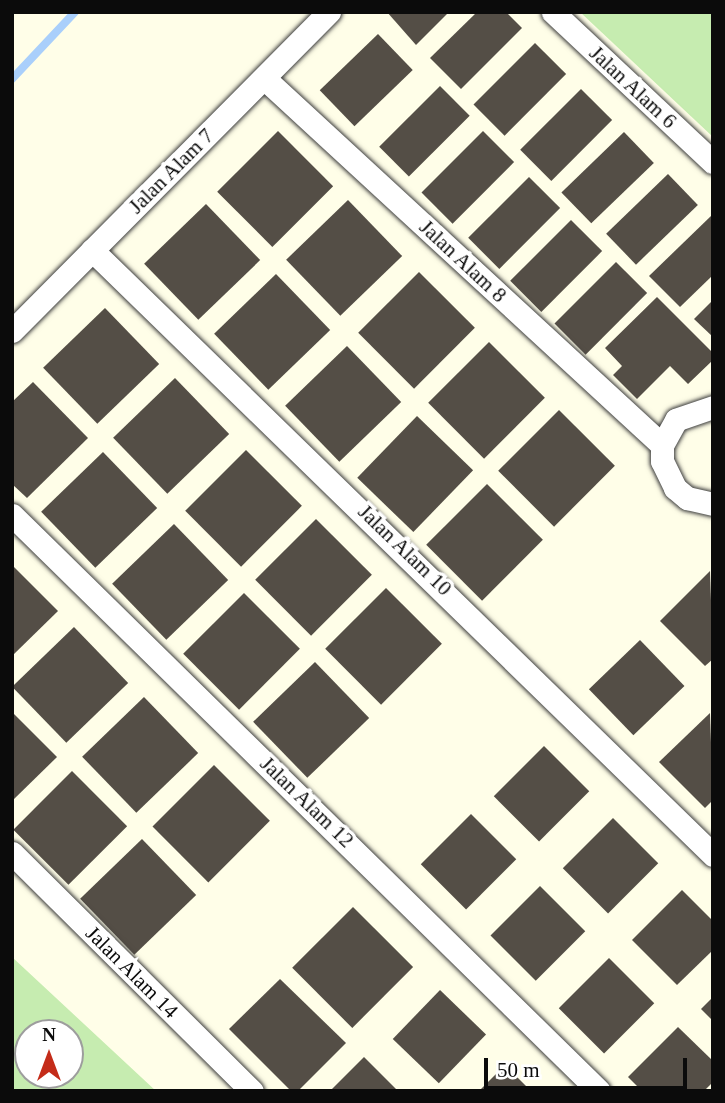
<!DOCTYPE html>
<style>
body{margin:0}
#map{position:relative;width:725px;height:1103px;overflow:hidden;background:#fffee8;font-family:Georgia,serif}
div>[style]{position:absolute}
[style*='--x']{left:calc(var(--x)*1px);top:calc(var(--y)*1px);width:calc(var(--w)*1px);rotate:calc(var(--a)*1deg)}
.green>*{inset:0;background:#c6ecb0}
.stream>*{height:8px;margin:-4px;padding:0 4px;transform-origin:4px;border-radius:4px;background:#a9cffb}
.building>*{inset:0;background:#544e46;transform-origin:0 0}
.roads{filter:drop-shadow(0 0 2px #3e3e3e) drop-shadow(0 0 2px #3e3e3e)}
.minor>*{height:23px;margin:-11.5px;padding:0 11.5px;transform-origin:11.5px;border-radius:11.5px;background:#fff}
span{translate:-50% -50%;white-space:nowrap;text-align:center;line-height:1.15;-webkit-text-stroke:7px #fff;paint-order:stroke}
.street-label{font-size:21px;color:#0b0b0b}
.frame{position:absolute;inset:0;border:14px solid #0b0b0b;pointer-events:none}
.north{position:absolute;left:14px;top:1019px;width:70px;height:70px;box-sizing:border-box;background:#fff;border:2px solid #9d9d9d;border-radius:50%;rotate:0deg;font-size:19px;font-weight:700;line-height:28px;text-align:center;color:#0b0b0b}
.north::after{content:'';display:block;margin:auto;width:24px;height:32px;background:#c42c19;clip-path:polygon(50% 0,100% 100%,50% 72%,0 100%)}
.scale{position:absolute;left:484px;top:1058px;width:203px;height:32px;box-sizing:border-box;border:4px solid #0b0b0b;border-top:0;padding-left:9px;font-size:21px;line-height:24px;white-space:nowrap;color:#0b0b0b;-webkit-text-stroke:5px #fff;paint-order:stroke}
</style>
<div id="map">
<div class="green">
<i style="clip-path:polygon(580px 12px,713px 12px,713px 137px)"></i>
<i style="clip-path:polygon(evenodd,12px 957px,156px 1091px,12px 1091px,12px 957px,28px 1033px,70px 1033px,70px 1075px,28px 1075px,28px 1033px)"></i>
</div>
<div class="stream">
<i style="--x:12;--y:79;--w:92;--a:-46.8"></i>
</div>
<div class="building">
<i style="clip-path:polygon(387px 12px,449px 12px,416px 45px)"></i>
<i style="clip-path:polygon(477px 12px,506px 12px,522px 28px,461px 89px,430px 58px)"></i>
<i style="left:378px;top:34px;width:50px;height:81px;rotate:46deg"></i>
<i style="left:535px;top:43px;width:44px;height:87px;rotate:45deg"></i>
<i style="left:440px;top:86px;width:42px;height:86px;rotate:45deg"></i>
<i style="left:581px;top:89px;width:44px;height:86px;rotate:45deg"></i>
<i style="left:278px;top:131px;width:78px;height:86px;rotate:45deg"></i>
<i style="left:483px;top:131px;width:44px;height:87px;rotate:45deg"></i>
<i style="left:624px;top:132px;width:43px;height:87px;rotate:46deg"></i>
<i style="left:668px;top:174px;width:43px;height:86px;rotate:46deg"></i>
<i style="left:529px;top:177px;width:44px;height:86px;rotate:45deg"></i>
<i style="left:348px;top:200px;width:78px;height:86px;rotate:46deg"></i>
<i style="left:206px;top:204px;width:78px;height:86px;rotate:46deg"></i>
<i style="clip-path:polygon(711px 216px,713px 275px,680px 307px,649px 276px)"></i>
<i style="left:571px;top:220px;width:44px;height:86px;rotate:45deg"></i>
<i style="left:616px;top:262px;width:44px;height:87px;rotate:45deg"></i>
<i style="left:419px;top:272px;width:79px;height:86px;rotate:45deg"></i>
<i style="left:276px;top:274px;width:78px;height:86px;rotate:46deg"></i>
<i style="clip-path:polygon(657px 297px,713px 353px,713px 360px,688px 384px,670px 366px,637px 399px,613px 375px,622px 366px,605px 348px)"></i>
<i style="clip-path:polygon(713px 300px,713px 337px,694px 319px)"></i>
<i style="left:105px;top:308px;width:78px;height:86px;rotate:46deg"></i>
<i style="left:489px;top:342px;width:79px;height:86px;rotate:45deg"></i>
<i style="left:347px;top:346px;width:78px;height:86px;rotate:46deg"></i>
<i style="left:175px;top:378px;width:78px;height:86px;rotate:46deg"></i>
<i style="clip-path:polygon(33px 382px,88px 438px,27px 498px,12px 484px,12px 402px)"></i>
<i style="left:559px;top:410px;width:79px;height:86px;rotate:45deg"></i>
<i style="left:417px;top:416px;width:78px;height:86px;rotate:44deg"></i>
<i style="left:246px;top:450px;width:79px;height:86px;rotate:45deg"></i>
<i style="left:103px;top:452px;width:78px;height:86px;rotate:46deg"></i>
<i style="left:487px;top:484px;width:79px;height:86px;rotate:45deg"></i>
<i style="left:316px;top:519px;width:79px;height:86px;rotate:45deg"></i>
<i style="left:174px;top:524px;width:78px;height:86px;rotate:46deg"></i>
<i style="clip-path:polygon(12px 565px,58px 611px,12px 656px)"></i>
<i style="clip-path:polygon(710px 571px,713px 659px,705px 666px,660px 621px)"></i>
<i style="left:386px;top:588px;width:79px;height:86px;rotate:45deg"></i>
<i style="left:244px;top:593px;width:79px;height:86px;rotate:45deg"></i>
<i style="left:74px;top:627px;width:78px;height:86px;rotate:46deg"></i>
<i style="left:640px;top:640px;width:64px;height:71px;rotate:46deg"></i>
<i style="left:315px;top:662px;width:78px;height:86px;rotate:46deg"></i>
<i style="left:144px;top:697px;width:78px;height:86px;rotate:46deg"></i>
<i style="clip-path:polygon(12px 712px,57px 757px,12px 801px)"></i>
<i style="clip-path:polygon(710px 713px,713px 800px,705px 808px,659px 762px)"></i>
<i style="left:544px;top:746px;width:64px;height:71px;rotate:45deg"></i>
<i style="left:214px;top:765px;width:79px;height:87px;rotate:45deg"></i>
<i style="left:72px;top:771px;width:78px;height:83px;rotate:45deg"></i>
<i style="left:471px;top:814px;width:64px;height:71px;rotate:45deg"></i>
<i style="left:613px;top:818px;width:64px;height:71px;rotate:45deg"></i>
<i style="left:142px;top:839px;width:78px;height:86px;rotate:46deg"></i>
<i style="left:540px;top:886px;width:64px;height:70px;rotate:45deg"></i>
<i style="clip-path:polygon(682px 890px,713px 921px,713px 950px,677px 985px,632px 940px)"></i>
<i style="left:353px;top:907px;width:85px;height:86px;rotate:45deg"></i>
<i style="left:609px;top:958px;width:64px;height:71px;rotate:45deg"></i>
<i style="clip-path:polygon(280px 979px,346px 1043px,298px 1091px,291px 1091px,229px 1029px)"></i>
<i style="left:440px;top:990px;width:64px;height:68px;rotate:44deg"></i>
<i style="clip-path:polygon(713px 997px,713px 1021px,701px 1009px)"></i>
<i style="clip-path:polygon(678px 1027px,713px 1061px,713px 1082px,704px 1091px,642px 1091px,628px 1077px)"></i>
<i style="clip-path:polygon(364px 1057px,398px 1091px,330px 1091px)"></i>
<i style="clip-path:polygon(505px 1065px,531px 1091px,479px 1091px)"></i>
</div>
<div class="roads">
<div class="minor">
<i style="--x:553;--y:12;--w:219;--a:43.2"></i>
<i style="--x:264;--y:78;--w:541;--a:42.68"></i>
<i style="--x:92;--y:250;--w:867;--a:44.25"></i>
<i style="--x:12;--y:331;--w:450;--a:-45.2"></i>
<i style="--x:713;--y:407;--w:39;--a:161"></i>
<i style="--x:676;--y:420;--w:29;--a:119"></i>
<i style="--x:662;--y:445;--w:16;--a:90"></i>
<i style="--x:662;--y:461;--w:30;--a:64"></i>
<i style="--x:675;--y:488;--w:16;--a:40"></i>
<i style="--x:687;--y:498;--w:27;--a:13"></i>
<i style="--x:12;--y:515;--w:822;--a:44.46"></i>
<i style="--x:12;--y:853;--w:338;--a:44.8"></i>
</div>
</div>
<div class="street-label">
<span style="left:633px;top:87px;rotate:43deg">Jalan Alam 6</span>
<span style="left:171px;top:171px;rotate:-45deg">Jalan Alam 7</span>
<span style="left:463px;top:261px;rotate:43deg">Jalan Alam 8</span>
<span style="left:405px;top:550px;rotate:44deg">Jalan Alam 10</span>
<span style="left:307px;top:802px;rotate:44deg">Jalan Alam 12</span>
<span style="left:132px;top:972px;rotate:45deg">Jalan Alam 14</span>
</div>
<div class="frame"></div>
<div class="north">N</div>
<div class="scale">50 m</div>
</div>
